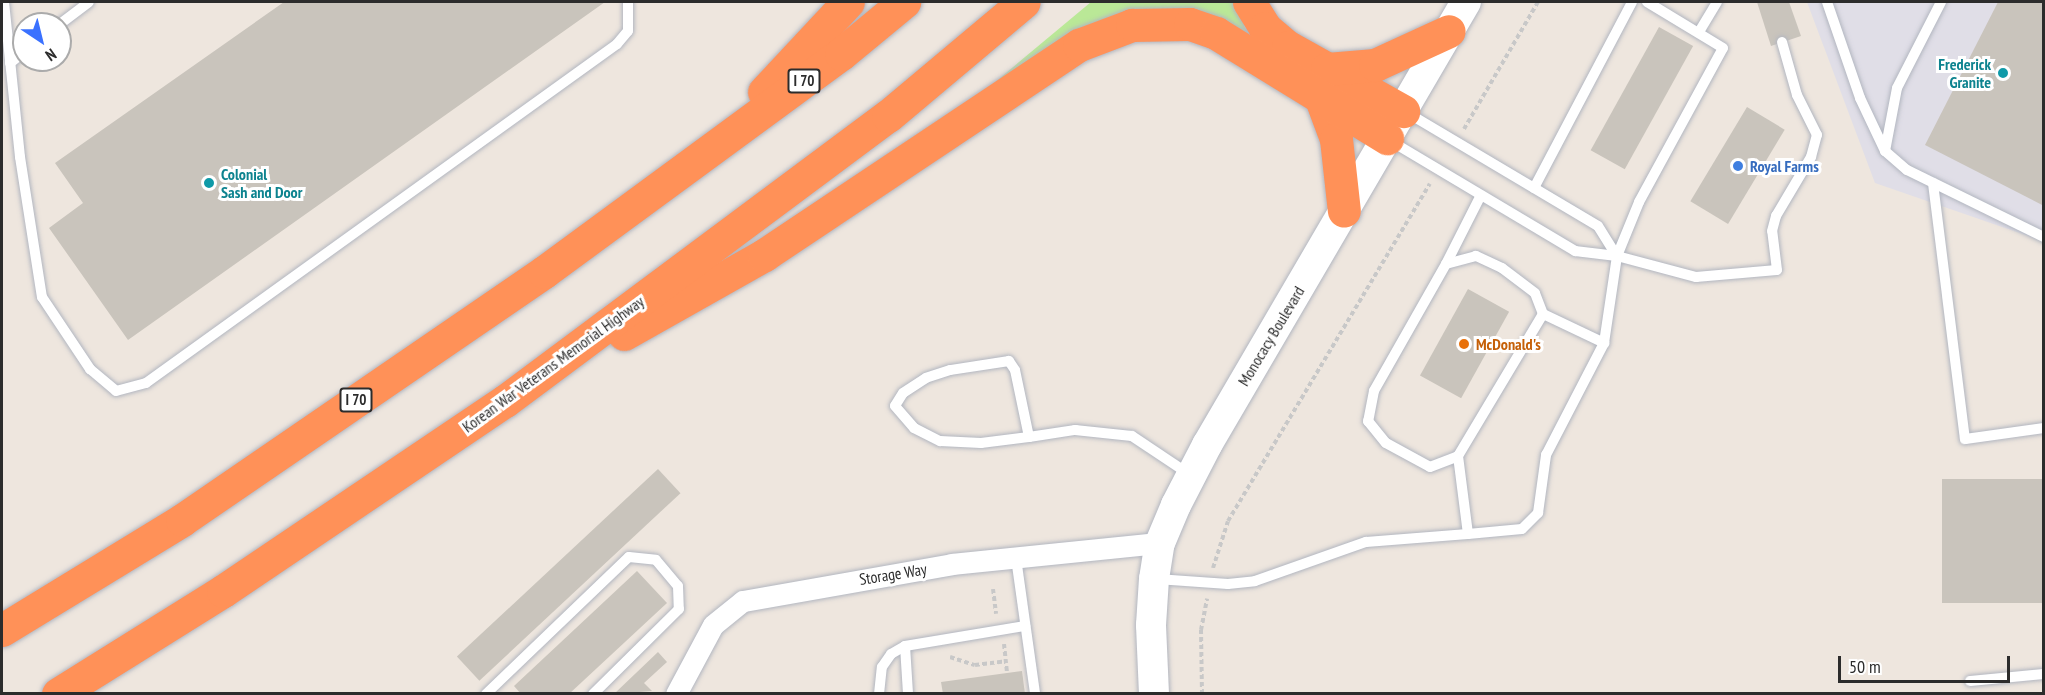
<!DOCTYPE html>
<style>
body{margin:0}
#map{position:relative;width:2045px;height:695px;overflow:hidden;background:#eee6de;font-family:"PT Sans Narrow",sans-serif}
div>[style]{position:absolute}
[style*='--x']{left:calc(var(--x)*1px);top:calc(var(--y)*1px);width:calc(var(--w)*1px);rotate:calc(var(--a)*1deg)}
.industrial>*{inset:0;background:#e0dee7}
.green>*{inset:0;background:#bae897}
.building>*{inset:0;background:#c9c4bc;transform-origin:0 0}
.path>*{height:4px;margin-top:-2px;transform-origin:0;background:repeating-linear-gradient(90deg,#c8c8c8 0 4.5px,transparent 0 7.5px)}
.roads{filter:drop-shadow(0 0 2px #b2b6c0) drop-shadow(0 0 2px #b2b6c0)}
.service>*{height:10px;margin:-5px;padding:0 5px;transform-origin:5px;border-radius:5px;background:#fff}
.minor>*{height:21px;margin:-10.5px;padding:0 10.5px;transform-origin:10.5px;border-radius:10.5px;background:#fff}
.secondary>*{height:30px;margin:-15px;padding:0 15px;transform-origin:15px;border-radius:15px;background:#fff}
.motorway>*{height:33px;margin:-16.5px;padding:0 16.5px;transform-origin:16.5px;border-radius:16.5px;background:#ff9158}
.dots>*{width:16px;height:16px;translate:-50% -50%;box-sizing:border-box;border:3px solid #fff;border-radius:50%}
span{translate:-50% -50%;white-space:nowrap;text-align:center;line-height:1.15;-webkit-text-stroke:6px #fff;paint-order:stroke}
.shield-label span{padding:2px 4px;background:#fff;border:2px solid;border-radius:4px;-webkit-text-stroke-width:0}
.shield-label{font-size:15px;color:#2c2c2c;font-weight:700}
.culture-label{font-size:16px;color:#0d838f;font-weight:700}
.right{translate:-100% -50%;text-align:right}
.left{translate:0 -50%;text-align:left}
.shop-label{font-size:16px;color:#366cbe;font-weight:700}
.street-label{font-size:16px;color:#2c2c2c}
.food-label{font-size:16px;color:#c56008;font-weight:700}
.frame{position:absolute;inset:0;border:3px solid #2c2c2c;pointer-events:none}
.north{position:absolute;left:12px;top:12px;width:60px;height:60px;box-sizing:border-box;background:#fff;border:2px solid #ababab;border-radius:50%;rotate:145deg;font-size:16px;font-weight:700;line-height:24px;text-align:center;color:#2c2c2c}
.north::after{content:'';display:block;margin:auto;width:21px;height:27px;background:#3a71ff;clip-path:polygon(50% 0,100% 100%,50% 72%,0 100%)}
.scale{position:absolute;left:1838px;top:656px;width:172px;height:27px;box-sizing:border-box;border:3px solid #2c2c2c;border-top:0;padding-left:8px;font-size:18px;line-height:21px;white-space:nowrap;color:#2c2c2c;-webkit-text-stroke:4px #fff;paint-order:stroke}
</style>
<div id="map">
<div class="industrial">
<i style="clip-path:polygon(1807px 2px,2043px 2px,2043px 241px,1875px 183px)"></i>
</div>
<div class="green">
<i style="clip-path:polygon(1091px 2px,1236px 2px,1245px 28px,1256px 38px,1205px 16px,982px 93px)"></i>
</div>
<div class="building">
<i style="clip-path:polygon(284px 2px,605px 2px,128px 340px,49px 228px,83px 203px,55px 163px)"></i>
<i style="clip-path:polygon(1757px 2px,1789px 2px,1801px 36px,1771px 46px)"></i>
<i style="clip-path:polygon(1998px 2px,2044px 2px,2044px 206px,1925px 145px)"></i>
<i style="left:1659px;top:27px;width:39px;height:141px;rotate:29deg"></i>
<i style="left:1747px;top:107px;width:44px;height:110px;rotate:31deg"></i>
<i style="left:1468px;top:289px;width:47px;height:99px;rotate:29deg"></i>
<i style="left:658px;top:469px;width:33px;height:275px;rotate:47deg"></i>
<i style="left:2044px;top:479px;width:124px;height:102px;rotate:90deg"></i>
<i style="clip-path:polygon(637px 571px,667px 603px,569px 694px,521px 694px,514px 686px)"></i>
<i style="clip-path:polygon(658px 652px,667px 662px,644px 683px,652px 691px,614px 694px)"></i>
<i style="clip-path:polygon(1022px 671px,1025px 694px,943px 694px,941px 682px)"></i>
</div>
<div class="path">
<i style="--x:1464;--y:129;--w:147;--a:-59.8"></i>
<i style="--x:1213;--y:568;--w:49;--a:-72.3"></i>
<i style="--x:1228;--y:521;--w:393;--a:-59.1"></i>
<i style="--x:993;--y:589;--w:25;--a:83"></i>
<i style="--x:1004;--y:644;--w:29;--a:84"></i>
<i style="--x:950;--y:657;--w:26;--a:18"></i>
<i style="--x:975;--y:665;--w:31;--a:-7"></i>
<i style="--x:1202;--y:694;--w:64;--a:-90.9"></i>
<i style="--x:1201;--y:630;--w:32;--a:-79"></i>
</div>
<div class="roads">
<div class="service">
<i style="--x:4;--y:2;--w:156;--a:84.1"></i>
<i style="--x:20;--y:157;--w:142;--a:81.1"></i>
<i style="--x:42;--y:297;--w:87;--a:56.3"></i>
<i style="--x:90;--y:369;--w:34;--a:40"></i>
<i style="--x:116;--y:391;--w:31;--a:-15"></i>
<i style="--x:146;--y:383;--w:580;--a:-35.74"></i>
<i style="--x:617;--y:44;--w:17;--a:-50"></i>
<i style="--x:628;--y:31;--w:29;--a:-90"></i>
<i style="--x:1827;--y:2;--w:102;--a:71"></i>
<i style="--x:1860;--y:98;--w:59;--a:64.7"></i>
<i style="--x:1885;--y:151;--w:29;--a:41"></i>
<i style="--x:1907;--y:170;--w:153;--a:26.1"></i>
<i style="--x:60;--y:24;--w:36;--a:-37"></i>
<i style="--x:1699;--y:32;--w:35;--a:-59"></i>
<i style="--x:10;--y:63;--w:18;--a:-38"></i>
<i style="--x:1406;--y:112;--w:223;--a:30.7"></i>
<i style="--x:1598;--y:226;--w:36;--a:58"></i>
<i style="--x:1389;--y:140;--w:217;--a:30.8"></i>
<i style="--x:1575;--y:251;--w:42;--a:6.8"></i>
<i style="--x:1617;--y:256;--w:82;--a:14.9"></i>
<i style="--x:1696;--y:277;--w:81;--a:-4.9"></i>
<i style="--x:1777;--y:270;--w:39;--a:-97"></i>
<i style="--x:1772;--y:231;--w:16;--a:-75"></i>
<i style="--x:1776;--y:216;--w:69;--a:-59.3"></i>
<i style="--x:1811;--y:157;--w:23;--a:-75"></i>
<i style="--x:1817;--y:135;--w:45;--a:-116.6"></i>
<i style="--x:1797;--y:95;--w:55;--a:-105.8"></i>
<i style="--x:1885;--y:151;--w:64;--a:-79.2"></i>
<i style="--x:1897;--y:88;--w:97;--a:-62.9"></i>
<i style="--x:1933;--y:183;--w:258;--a:82.9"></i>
<i style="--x:1965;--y:439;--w:80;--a:-7.9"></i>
<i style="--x:1534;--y:188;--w:210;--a:-62.2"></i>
<i style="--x:1446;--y:264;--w:77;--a:-63.1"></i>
<i style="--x:1543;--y:314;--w:68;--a:25.4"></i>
<i style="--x:1029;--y:437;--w:68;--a:-101.8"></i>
<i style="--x:1015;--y:370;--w:11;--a:-124"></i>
<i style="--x:1009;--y:361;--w:60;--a:171.3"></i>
<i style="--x:950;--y:370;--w:25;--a:162"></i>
<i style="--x:926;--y:378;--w:27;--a:147"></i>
<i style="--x:903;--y:393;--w:15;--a:122"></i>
<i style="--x:895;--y:406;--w:29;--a:49"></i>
<i style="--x:914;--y:428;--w:29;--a:27"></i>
<i style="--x:940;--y:441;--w:41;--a:2.8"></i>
<i style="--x:981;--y:443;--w:48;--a:-7.1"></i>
<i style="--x:1029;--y:437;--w:47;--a:-8.7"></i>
<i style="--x:1075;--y:430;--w:57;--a:6"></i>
<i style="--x:1132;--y:436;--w:69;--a:33.7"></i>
<i style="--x:1468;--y:534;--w:54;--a:-5.3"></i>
<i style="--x:1522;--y:529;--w:23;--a:-45"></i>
<i style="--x:1538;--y:513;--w:59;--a:-82.1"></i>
<i style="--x:1546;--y:455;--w:126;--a:-62.6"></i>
<i style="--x:1604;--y:343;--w:88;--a:-81.5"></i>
<i style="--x:1617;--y:256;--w:58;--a:-67.8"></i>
<i style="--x:1639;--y:202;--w:175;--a:-61.4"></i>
<i style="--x:1723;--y:48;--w:89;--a:-148.8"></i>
<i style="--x:1016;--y:558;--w:137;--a:82"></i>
<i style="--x:1157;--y:579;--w:71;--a:4"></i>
<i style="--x:1228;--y:584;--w:27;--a:-6"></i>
<i style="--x:1255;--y:581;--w:118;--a:-19.4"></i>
<i style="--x:1366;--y:542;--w:102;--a:-4.5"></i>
<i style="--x:1468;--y:534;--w:79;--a:-97.3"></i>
<i style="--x:1458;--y:456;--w:165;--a:-59.1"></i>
<i style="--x:1543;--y:314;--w:22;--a:-111"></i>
<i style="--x:1535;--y:293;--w:41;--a:-142.9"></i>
<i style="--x:1502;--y:268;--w:29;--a:-155"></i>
<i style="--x:1476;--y:256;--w:31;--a:165"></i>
<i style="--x:1446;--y:264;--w:146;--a:119.6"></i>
<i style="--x:1374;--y:391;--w:31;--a:101"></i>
<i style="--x:1368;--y:421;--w:28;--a:51"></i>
<i style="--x:1386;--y:443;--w:50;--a:28.6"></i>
<i style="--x:1430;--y:467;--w:30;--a:-21"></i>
<i style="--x:905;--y:646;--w:48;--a:86.4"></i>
<i style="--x:1970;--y:681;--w:74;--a:-5.4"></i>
<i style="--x:486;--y:694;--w:198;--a:-43.8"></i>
<i style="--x:629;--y:557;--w:27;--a:6"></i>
<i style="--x:656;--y:560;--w:34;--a:50"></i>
<i style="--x:678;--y:586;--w:23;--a:88"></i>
<i style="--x:679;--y:609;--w:121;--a:135.3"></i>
<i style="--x:879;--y:694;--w:27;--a:-84"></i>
<i style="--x:882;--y:667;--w:16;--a:-55"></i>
<i style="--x:891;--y:654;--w:16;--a:-30"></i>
<i style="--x:905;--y:646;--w:122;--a:-9.5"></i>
</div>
<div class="minor">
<i style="--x:676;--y:694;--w:78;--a:-61.8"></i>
<i style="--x:713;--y:625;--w:38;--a:-39"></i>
<i style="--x:743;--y:601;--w:212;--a:-10"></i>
<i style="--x:952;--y:564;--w:209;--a:-5.8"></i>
</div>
<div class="secondary">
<i style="--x:1154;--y:694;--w:69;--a:-92.5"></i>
<i style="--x:1151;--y:625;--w:46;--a:-86.3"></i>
<i style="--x:1154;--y:579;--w:36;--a:-81"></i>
<i style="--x:1160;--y:543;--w:41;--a:-67.2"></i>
<i style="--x:1176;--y:505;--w:68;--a:-62.7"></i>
<i style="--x:1207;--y:445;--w:513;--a:-59.69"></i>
</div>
<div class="motorway">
<i style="--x:1249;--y:2;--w:31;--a:58"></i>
<i style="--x:1265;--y:28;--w:30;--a:40"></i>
<i style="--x:1288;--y:47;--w:132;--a:29.1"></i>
<i style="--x:1327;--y:69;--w:48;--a:-4.8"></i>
<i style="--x:1375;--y:65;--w:81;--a:-24.7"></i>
<i style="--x:764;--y:92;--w:123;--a:-47"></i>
<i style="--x:1320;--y:96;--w:46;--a:69.6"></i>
<i style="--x:1336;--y:139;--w:72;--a:83.7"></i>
<i style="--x:624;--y:334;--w:161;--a:-29.4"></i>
<i style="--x:764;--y:255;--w:379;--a:-33.7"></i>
<i style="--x:1079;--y:45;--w:57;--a:-20.7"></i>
<i style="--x:1132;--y:25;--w:58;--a:-1"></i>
<i style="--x:1190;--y:24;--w:28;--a:19"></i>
<i style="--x:1216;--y:33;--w:201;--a:31.6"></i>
<i style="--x:2;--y:630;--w:211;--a:-31.4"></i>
<i style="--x:182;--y:520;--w:439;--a:-34.4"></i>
<i style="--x:544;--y:272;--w:368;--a:-36.3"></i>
<i style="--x:841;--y:54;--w:82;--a:-39.5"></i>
<i style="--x:58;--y:694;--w:195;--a:-32"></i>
<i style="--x:223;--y:591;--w:340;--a:-34"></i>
<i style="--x:505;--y:401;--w:477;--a:-36.7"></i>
<i style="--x:888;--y:116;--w:177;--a:-40"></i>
</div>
</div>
<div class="dots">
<i style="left:2003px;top:73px;background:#0f9aa8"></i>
<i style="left:1738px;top:166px;background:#3f7fe0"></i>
<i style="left:209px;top:183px;background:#0f9aa8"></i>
<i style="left:1464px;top:344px;background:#e8710a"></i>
</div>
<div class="shield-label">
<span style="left:804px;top:81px">I 70</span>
<span style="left:356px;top:400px">I 70</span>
</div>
<div class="culture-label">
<span class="right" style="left:1991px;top:73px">Frederick<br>Granite</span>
<span class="left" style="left:221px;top:183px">Colonial<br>Sash and Door</span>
</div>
<div class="shop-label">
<span class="left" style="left:1750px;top:166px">Royal Farms</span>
</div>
<div class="street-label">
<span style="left:1271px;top:336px;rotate:-59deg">Monocacy Boulevard</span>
<span style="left:553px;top:364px;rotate:-36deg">Korean War Veterans Memorial Highway</span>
<span style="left:893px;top:574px;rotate:-9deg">Storage Way</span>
</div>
<div class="food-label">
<span class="left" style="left:1476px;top:344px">McDonald's</span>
</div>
<div class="frame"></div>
<div class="north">N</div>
<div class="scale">50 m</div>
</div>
